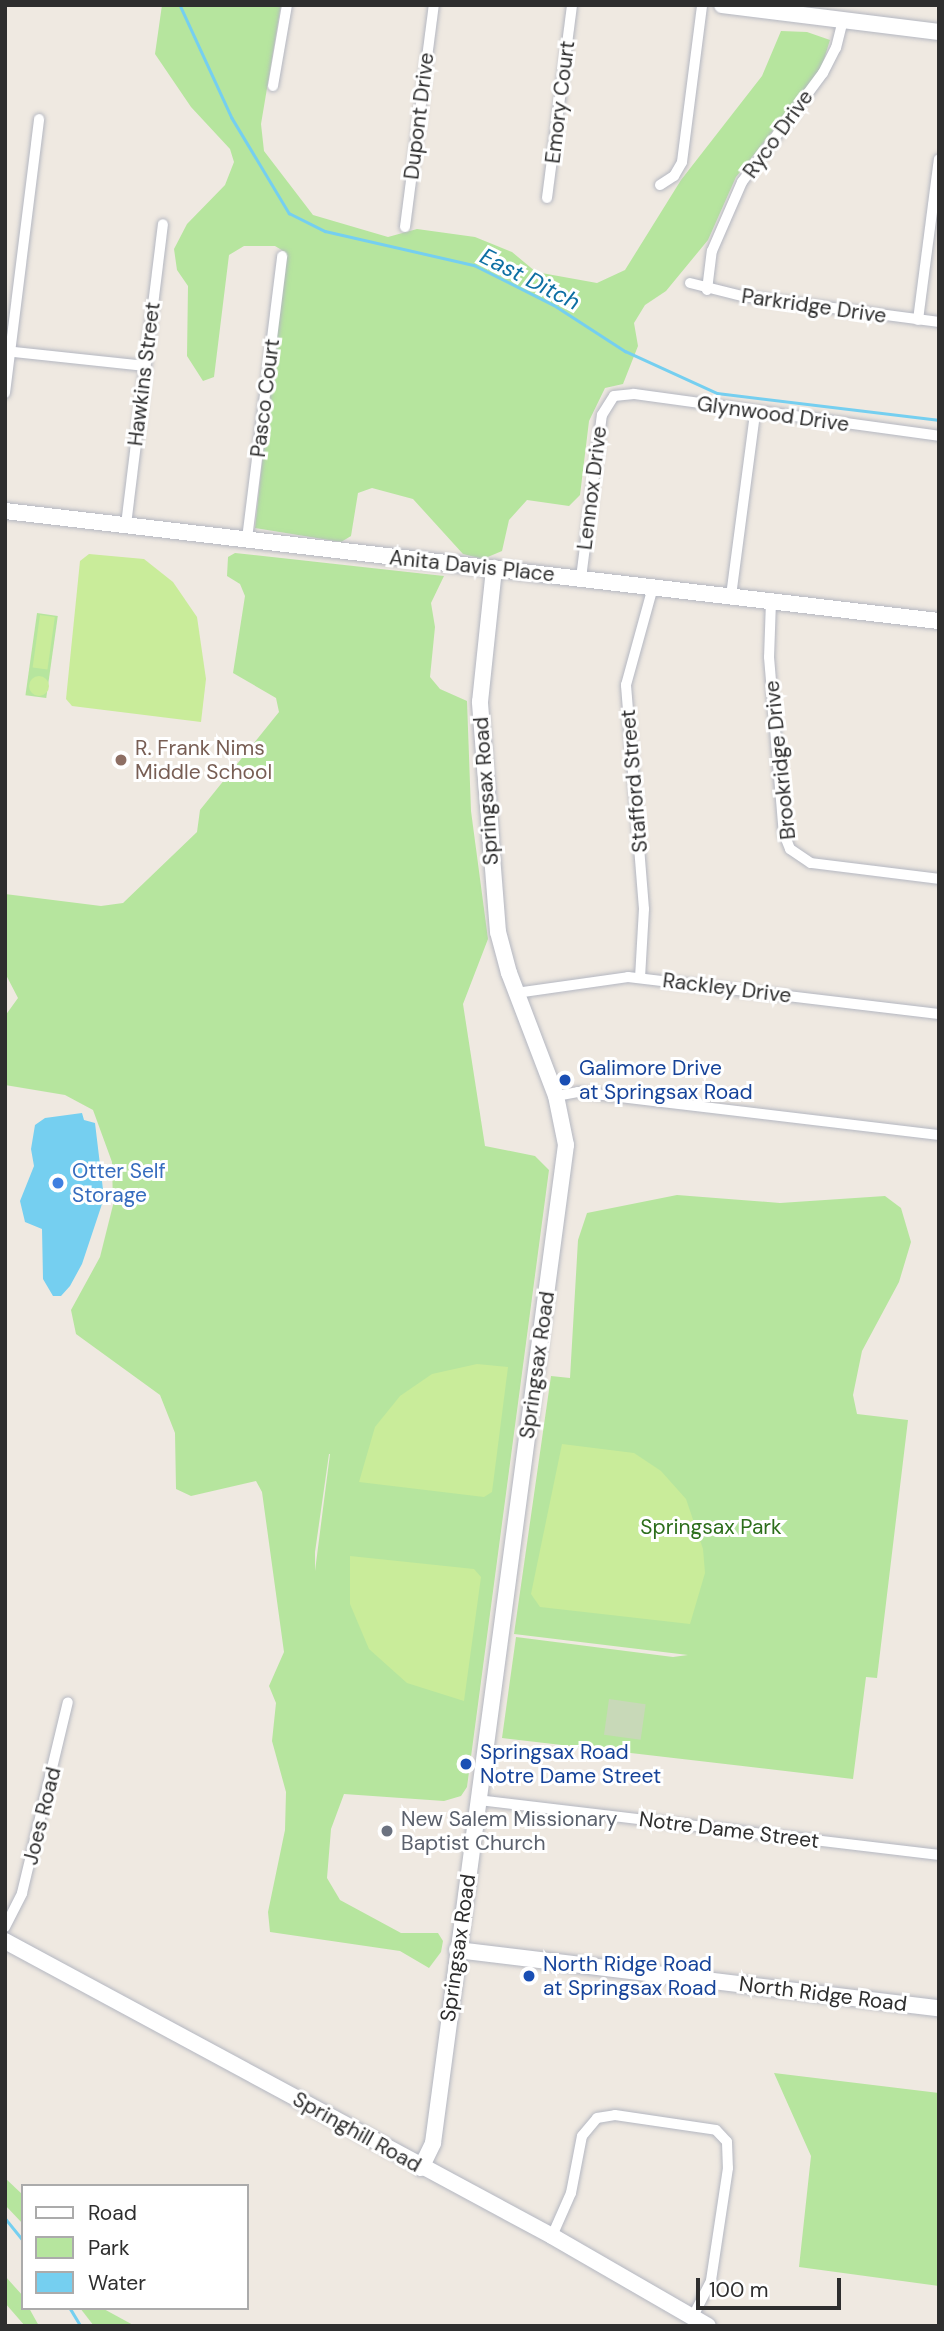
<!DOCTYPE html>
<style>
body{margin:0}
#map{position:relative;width:944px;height:2331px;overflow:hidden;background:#efe9e1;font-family:"DM Sans",sans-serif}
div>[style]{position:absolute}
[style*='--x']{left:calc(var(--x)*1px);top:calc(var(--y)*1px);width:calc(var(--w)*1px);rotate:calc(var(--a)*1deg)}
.green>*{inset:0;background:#b6e59e;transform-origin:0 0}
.cemetery>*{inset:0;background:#c8d9b8;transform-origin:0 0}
.pitch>*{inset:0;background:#c9ec9a;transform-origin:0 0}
.round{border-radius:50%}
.water>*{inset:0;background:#75cff0}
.stream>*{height:2.5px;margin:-1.25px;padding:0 1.25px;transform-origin:1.25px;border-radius:1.25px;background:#75cff0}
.roads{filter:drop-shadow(0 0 2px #b4b7c1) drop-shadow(0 0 2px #b4b7c1)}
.street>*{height:10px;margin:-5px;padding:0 5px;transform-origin:5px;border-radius:5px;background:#fff}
.secondary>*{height:16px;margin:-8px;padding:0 8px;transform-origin:8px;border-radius:8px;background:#fff}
.dots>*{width:19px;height:19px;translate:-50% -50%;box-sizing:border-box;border:4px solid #fff;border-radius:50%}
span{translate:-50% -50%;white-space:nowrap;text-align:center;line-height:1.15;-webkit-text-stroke:6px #fff;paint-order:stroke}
.street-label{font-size:21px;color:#2e2e2e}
.education-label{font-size:21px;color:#785e54}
.left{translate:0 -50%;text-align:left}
.transit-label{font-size:21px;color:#164399}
.shop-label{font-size:21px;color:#366cbe}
.park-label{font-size:21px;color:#2c6e1b}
.worship-label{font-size:21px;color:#5b616d}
.water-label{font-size:23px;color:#0d6fa3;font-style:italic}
.frame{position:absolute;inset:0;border:7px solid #2e2e2e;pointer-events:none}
.legend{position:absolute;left:21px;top:2184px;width:228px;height:126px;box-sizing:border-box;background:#fff;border:2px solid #ababab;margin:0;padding:9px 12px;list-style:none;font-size:21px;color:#2e2e2e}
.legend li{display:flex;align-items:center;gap:14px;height:35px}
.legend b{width:35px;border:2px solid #ababab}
.scale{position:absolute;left:696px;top:2278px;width:145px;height:32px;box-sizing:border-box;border:4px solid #2e2e2e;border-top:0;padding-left:9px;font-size:21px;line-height:24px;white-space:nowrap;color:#2e2e2e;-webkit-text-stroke:5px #fff;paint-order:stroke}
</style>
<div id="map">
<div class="green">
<i style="clip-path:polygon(162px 5px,281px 5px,261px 124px,264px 151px,313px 215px,388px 237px,417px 229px,475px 237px,512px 252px,536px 272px,597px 283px,625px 270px,681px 180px,762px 76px,781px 31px,807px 32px,830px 40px,820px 72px,736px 177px,708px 240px,666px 291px,645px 305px,634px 323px,638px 346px,623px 384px,605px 388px,589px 421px,580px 495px,569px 506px,527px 500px,509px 520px,502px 551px,483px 559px,463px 554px,413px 499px,372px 488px,358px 493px,351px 536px,341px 542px,255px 528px,285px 252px,275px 246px,244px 246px,229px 255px,214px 377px,203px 381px,187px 356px,188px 286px,177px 270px,174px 249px,187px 224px,225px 185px,234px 162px,230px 149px,191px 107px,155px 54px)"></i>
<i style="clip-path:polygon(evenodd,235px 553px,444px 576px,431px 603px,435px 627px,430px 677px,440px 689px,467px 701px,471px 811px,488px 939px,463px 1004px,485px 1146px,535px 1156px,549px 1170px,467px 1787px,461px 1796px,444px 1801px,344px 1794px,331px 1829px,327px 1878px,340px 1900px,401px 1933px,438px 1933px,443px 1941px,441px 1952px,429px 1968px,400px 1951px,270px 1932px,268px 1912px,285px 1830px,286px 1792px,272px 1741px,276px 1703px,269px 1686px,284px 1652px,262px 1492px,256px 1481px,191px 1496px,176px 1489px,175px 1433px,160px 1395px,76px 1334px,71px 1310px,100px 1257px,113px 1205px,112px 1162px,93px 1110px,65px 1095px,5px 1085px,5px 1016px,18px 998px,5px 973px,5px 894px,101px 906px,123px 903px,197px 832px,200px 810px,279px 712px,276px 698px,233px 673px,245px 596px,240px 584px,227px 576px,228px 557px,235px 553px,329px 1454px,330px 1454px,315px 1571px,315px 1552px,329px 1454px)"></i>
<i style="left:37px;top:613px;width:21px;height:83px;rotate:8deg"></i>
<i style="clip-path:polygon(677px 1195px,780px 1203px,885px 1196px,901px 1208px,911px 1242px,899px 1282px,862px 1351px,853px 1395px,857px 1414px,908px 1420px,877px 1678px,866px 1677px,853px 1779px,502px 1738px,516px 1637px,673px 1657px,688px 1655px,514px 1634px,551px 1376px,570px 1378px,578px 1240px,587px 1213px)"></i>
<i style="clip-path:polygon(774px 2073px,939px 2093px,939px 2286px,799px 2267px,811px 2156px)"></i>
<i style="clip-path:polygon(5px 2178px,23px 2195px,23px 2224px,5px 2205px)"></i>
<i style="clip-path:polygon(5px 2276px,23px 2296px,23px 2308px,29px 2308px,39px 2326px,25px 2326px,5px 2303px)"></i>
<i style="clip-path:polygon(80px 2308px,102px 2308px,135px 2326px,94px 2326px)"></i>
</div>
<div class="cemetery">
<i style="left:609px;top:1699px;width:37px;height:36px;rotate:8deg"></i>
</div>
<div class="pitch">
<i style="clip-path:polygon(89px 554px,144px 559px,173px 582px,197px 617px,206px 679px,201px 722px,72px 706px,66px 699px,80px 561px)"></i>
<i style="left:40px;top:615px;width:15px;height:53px;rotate:8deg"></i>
<i class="round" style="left:29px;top:676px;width:20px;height:20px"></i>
<i style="clip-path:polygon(477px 1364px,508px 1367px,492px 1492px,484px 1497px,359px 1482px,375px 1427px,400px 1396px,432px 1374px)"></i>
<i style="clip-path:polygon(562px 1444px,634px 1453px,661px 1471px,686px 1499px,703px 1549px,705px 1573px,690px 1624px,540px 1607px,531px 1594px)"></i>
<i style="clip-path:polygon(350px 1556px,474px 1569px,481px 1577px,464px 1701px,407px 1683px,369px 1649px,350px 1604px)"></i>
</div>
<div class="water">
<i style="clip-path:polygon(82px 1113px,84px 1120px,95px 1123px,104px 1198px,82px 1264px,70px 1286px,61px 1296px,53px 1296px,43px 1279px,42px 1229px,25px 1222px,20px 1201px,34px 1166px,31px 1149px,35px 1125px,45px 1118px)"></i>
</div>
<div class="stream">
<i style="--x:180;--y:5;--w:124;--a:65.3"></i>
<i style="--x:232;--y:118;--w:111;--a:59"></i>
<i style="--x:289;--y:213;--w:40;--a:26.6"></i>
<i style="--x:325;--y:231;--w:153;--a:12.9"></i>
<i style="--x:474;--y:265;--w:89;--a:26.6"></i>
<i style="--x:554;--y:305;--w:85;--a:32.9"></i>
<i style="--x:625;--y:351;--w:101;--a:24.5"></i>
<i style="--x:717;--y:393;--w:224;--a:6.9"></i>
<i style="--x:5;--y:2218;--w:28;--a:51"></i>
<i style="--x:70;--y:2308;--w:21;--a:59"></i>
</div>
<div class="roads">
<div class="street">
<i style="--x:273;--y:86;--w:82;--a:-80.2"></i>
<i style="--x:660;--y:185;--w:17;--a:-33"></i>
<i style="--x:674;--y:176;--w:16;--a:-60"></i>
<i style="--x:682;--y:162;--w:158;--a:-82.7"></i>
<i style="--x:547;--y:198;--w:195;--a:-82.6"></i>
<i style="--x:405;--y:227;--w:224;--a:-82.6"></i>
<i style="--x:690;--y:283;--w:54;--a:14"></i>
<i style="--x:742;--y:296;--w:199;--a:7.5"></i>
<i style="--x:707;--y:290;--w:39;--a:-83"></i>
<i style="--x:712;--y:251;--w:75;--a:-66.5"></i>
<i style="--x:742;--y:182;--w:136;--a:-53.4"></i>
<i style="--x:823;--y:73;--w:28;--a:-63"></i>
<i style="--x:836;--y:48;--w:29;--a:-76"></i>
<i style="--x:918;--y:320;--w:162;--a:-82.6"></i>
<i style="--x:5;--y:351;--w:141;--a:6.1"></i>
<i style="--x:5;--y:393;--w:276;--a:-82.9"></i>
<i style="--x:126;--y:525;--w:303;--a:-83"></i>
<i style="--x:247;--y:539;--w:285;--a:-82.9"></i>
<i style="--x:581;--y:578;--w:164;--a:-82.7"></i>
<i style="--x:602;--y:415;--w:22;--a:-58"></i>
<i style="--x:614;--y:396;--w:20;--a:-6"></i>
<i style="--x:634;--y:394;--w:308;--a:7.8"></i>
<i style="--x:731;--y:596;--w:185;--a:-82.5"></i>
<i style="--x:771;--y:601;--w:56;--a:92"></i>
<i style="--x:769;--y:657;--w:178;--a:85.2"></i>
<i style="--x:784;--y:834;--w:16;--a:68"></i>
<i style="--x:790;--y:849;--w:25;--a:34"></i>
<i style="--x:811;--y:863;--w:129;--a:7.1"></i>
<i style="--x:640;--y:978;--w:69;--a:-86.7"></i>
<i style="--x:644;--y:909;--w:225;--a:-94.6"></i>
<i style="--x:626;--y:685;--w:102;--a:-74.6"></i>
<i style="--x:516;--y:993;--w:113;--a:-8.1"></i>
<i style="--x:628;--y:977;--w:313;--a:6.8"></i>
<i style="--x:556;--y:1096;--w:22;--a:-10"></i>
<i style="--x:578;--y:1092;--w:364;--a:6.8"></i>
<i style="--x:478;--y:1800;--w:464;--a:6.8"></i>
<i style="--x:5;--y:1927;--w:38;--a:-63"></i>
<i style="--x:22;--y:1893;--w:196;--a:-76.5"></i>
<i style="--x:552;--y:2236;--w:47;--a:-66.2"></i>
<i style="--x:571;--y:2193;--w:58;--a:-79.1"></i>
<i style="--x:582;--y:2136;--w:23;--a:-50"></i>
<i style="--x:597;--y:2118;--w:18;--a:-9"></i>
<i style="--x:615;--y:2115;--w:102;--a:8.4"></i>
<i style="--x:716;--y:2130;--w:16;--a:47"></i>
<i style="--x:727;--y:2142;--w:26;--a:88"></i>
<i style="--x:728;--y:2168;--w:114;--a:98.6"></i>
<i style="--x:711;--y:2281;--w:39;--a:117"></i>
</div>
<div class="secondary">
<i style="--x:722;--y:5;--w:219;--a:7.1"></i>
<i style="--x:5;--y:511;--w:940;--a:6.72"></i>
<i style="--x:5;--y:1941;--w:621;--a:28.34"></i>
<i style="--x:552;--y:2236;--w:180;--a:30"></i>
<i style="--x:457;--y:1950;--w:485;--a:6.9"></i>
<i style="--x:421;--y:2168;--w:28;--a:-64"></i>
<i style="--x:433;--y:2143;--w:1007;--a:-82.41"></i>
<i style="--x:566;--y:1145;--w:50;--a:-101.5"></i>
<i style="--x:556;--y:1096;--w:132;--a:-110.9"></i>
<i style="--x:509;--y:973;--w:42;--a:-105"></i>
<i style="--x:498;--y:932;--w:231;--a:-94.5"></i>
<i style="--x:480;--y:702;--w:135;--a:-84"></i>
</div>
</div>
<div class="dots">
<i style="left:121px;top:760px;background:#8d6e63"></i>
<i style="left:565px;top:1080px;background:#1a4fb4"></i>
<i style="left:58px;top:1183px;background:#3f7fe0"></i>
<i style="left:466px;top:1764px;background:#1a4fb4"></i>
<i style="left:387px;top:1831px;background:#6b7280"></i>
<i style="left:529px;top:1976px;background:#1a4fb4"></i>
</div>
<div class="street-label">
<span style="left:560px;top:102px;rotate:-83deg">Emory Court</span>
<span style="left:419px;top:116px;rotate:-83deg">Dupont Drive</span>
<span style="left:778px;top:134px;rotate:-54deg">Ryco Drive</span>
<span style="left:814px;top:306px;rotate:8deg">Parkridge Drive</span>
<span style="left:144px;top:374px;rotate:-83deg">Hawkins Street</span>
<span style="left:265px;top:398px;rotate:-83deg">Pasco Court</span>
<span style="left:773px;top:414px;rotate:8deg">Glynwood Drive</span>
<span style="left:592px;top:488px;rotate:-83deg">Lennox Drive</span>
<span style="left:472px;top:566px;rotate:6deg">Anita Davis Place</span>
<span style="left:780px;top:760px;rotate:-96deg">Brookridge Drive</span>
<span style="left:634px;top:781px;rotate:-95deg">Stafford Street</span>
<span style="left:486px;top:791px;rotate:-94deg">Springsax Road</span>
<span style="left:727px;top:988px;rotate:7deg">Rackley Drive</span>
<span style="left:537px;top:1365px;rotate:-82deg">Springsax Road</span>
<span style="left:42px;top:1816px;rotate:-76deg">Joes Road</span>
<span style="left:729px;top:1830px;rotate:7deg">Notre Dame Street</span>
<span style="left:458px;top:1948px;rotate:-82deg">Springsax Road</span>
<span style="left:823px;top:1994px;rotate:7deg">North Ridge Road</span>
<span style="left:357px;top:2132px;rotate:29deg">Springhill Road</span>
</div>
<div class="education-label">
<span class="left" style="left:135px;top:760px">R. Frank Nims<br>Middle School</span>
</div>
<div class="transit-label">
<span class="left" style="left:579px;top:1080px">Galimore Drive<br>at Springsax Road</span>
<span class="left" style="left:480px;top:1764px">Springsax Road<br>Notre Dame Street</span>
<span class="left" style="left:543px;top:1976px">North Ridge Road<br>at Springsax Road</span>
</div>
<div class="shop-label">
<span class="left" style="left:72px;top:1183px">Otter Self<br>Storage</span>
</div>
<div class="park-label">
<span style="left:711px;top:1527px">Springsax Park</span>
</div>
<div class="worship-label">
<span class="left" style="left:401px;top:1831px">New Salem Missionary<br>Baptist Church</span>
</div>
<div class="water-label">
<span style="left:530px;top:279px;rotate:27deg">East Ditch</span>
</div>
<div class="frame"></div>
<ul class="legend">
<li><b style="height:9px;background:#fff"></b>Road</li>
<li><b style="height:19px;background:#b6e59e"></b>Park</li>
<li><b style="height:19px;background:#75cff0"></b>Water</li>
</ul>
<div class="scale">100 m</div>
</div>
